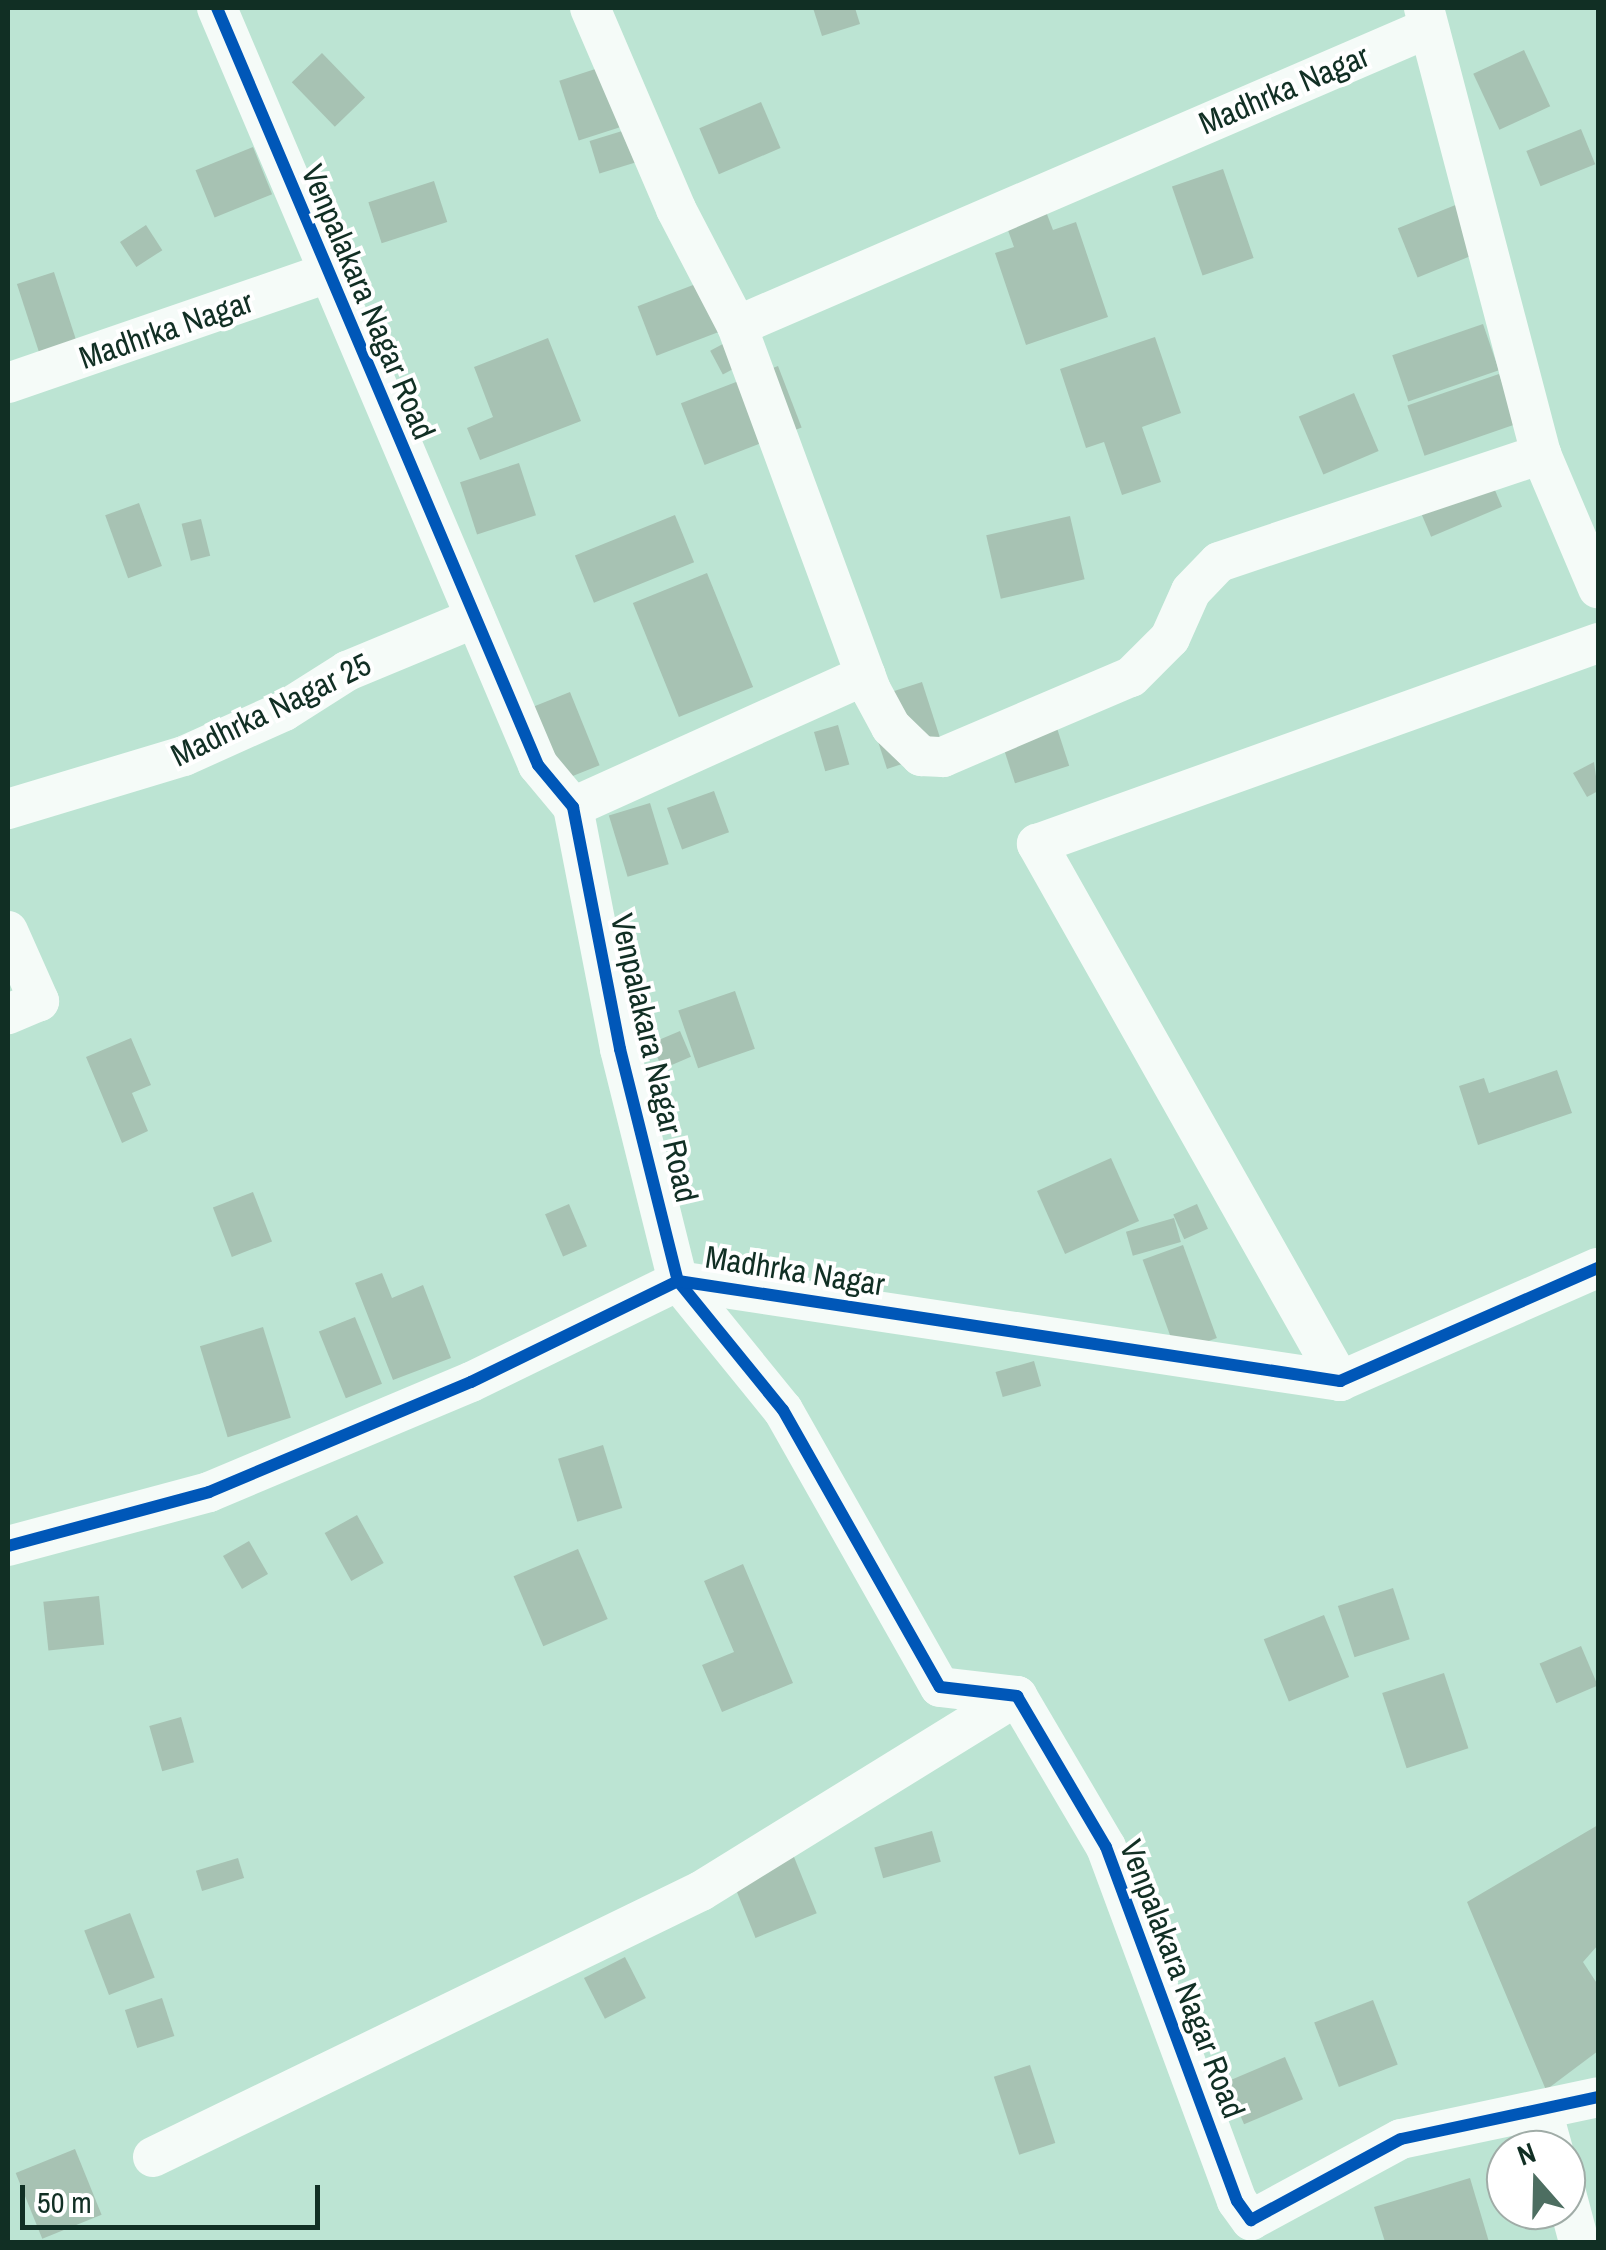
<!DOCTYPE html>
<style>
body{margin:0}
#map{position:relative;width:1606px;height:2250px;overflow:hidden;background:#bce4d3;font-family:"Archivo Narrow",sans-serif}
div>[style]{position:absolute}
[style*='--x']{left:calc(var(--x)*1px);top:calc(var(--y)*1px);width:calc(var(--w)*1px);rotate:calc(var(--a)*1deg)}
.building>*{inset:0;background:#a7c2b3;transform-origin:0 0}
.minor>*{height:40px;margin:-20px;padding:0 20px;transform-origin:20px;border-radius:20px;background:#f5fbf8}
.cycleway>*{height:12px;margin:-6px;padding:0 6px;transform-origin:6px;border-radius:6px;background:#0057b8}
span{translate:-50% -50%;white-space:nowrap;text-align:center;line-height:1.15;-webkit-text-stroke:8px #fff;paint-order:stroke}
.street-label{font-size:32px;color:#112f24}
.frame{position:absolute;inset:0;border:10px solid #112f24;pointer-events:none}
.north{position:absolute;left:1486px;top:2130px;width:100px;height:100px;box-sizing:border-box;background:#fff;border:2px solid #a0aca7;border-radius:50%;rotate:340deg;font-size:28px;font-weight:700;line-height:40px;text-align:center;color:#112f24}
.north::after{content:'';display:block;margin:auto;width:35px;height:45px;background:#4d6e61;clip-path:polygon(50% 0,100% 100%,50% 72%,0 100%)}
.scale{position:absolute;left:20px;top:2185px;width:300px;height:45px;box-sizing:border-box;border:5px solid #112f24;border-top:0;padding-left:12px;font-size:30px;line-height:35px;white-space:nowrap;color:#112f24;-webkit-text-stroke:8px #fff;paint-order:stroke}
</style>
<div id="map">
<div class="building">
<i style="clip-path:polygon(813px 8px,855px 8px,860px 24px,822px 36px)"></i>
<i style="left:1524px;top:50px;width:62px;height:56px;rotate:65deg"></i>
<i style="left:322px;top:53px;width:62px;height:42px;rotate:46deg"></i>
<i style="left:623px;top:60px;width:63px;height:67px;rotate:72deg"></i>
<i style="left:761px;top:102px;width:50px;height:67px;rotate:67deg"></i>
<i style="left:645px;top:124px;width:34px;height:58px;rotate:73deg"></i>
<i style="left:1581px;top:129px;width:38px;height:59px;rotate:68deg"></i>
<i style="left:253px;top:147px;width:51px;height:62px;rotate:68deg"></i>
<i style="left:1223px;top:169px;width:94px;height:54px;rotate:71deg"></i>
<i style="left:434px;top:181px;width:43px;height:69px;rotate:72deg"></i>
<i style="left:1458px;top:204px;width:53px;height:65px;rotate:68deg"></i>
<i style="clip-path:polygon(1045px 209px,1053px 230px,1076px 222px,1108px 317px,1026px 345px,995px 253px,1014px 247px,1005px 222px)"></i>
<i style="left:146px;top:225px;width:30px;height:31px;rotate:57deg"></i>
<i style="left:54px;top:272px;width:79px;height:39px;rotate:72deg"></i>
<i style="left:701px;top:282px;width:53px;height:68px;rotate:69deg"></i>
<i style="left:1483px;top:324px;width:49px;height:96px;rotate:71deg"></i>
<i style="clip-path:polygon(1155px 337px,1181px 413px,1142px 427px,1161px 482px,1122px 495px,1104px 442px,1086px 448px,1060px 369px)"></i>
<i style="clip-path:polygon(548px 338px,581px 421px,480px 460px,467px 428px,493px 417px,474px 367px)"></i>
<i style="left:734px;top:338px;width:27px;height:27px;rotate:62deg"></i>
<i style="left:778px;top:366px;width:66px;height:104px;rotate:69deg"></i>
<i style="left:1499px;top:374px;width:53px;height:97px;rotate:71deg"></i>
<i style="left:1354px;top:393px;width:63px;height:60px;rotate:67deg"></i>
<i style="left:519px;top:463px;width:55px;height:62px;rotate:72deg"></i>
<i style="left:1486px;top:469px;width:41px;height:77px;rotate:67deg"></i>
<i style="left:139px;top:503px;width:67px;height:36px;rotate:70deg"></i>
<i style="left:675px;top:515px;width:51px;height:108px;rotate:68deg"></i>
<i style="left:1070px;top:516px;width:65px;height:86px;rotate:77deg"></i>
<i style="left:201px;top:519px;width:38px;height:20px;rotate:76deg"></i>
<i style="left:707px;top:573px;width:123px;height:80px;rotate:68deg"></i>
<i style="clip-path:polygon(922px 682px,944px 750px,887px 769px,869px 714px,888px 693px)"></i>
<i style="left:570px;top:692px;width:79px;height:39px;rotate:68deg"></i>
<i style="left:1055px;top:722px;width:46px;height:57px;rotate:72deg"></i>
<i style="left:838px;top:725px;width:41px;height:25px;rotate:74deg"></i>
<i style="clip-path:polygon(1594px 762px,1598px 791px,1587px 797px,1573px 773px)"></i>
<i style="left:714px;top:791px;width:44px;height:50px;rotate:70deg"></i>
<i style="left:650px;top:803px;width:64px;height:43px;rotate:73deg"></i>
<i style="left:735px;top:991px;width:61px;height:60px;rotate:71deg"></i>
<i style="left:680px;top:1031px;width:28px;height:31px;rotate:67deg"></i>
<i style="clip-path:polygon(131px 1038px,151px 1085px,132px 1093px,148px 1131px,122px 1143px,86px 1057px)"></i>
<i style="clip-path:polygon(1557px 1070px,1572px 1113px,1478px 1145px,1459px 1086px,1484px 1078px,1489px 1093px)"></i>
<i style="left:1111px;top:1158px;width:69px;height:81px;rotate:66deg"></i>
<i style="left:253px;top:1192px;width:53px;height:43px;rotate:69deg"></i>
<i style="left:569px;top:1204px;width:46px;height:26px;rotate:67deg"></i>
<i style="left:1197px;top:1204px;width:27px;height:26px;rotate:66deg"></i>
<i style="left:1174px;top:1218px;width:25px;height:50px;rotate:74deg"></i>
<i style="left:1183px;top:1245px;width:99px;height:43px;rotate:70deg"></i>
<i style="clip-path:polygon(382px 1273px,392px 1298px,423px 1285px,451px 1358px,393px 1380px,355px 1283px)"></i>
<i style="left:355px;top:1317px;width:72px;height:39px;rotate:68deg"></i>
<i style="left:263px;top:1327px;width:95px;height:66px;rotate:73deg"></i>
<i style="left:1034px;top:1361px;width:26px;height:40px;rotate:74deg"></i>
<i style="left:603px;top:1445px;width:66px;height:47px;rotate:73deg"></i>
<i style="left:357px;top:1515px;width:55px;height:37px;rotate:61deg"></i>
<i style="left:249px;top:1541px;width:38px;height:30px;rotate:60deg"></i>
<i style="left:578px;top:1549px;width:76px;height:70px;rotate:67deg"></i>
<i style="clip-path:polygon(743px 1564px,793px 1683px,722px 1712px,702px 1665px,734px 1652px,704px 1581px)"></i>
<i style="left:1393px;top:1588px;width:54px;height:58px;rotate:72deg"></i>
<i style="left:99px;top:1596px;width:49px;height:56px;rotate:84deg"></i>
<i style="left:1324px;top:1615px;width:67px;height:65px;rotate:68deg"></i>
<i style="left:1581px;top:1646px;width:43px;height:45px;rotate:67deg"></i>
<i style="left:1444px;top:1673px;width:79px;height:65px;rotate:72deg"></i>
<i style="left:181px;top:1717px;width:47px;height:33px;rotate:74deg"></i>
<i style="clip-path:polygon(1598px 1825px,1598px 1945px,1583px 1962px,1598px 1985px,1598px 2051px,1546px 2090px,1467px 1902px)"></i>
<i style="left:932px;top:1831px;width:32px;height:60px;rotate:74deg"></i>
<i style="left:792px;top:1852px;width:66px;height:66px;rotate:68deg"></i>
<i style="left:238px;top:1858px;width:21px;height:44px;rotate:73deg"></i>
<i style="left:130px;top:1913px;width:69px;height:49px;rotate:69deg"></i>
<i style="left:625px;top:1957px;width:46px;height:46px;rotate:63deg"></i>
<i style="left:162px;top:1998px;width:40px;height:39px;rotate:72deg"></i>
<i style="left:1373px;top:2000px;width:69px;height:63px;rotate:69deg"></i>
<i style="left:1285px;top:2057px;width:46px;height:64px;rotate:67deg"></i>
<i style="left:1030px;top:2065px;width:82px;height:38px;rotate:72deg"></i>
<i style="left:75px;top:2149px;width:71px;height:64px;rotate:68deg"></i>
<i style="clip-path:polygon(1470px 2178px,1489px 2242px,1385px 2242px,1374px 2207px)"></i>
</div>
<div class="minor">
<i style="--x:217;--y:8;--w:822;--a:67.02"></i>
<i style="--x:538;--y:765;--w:55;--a:50.2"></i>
<i style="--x:573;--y:807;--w:247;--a:79"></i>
<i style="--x:620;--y:1049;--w:239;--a:76"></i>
<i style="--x:678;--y:1281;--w:166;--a:50.9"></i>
<i style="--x:783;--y:1410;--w:318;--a:60.5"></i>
<i style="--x:940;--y:1687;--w:78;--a:6.7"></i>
<i style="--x:1017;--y:1696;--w:175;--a:59.5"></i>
<i style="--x:1106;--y:1847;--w:377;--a:69.7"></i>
<i style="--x:1237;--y:2201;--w:24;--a:54"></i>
<i style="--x:1251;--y:2220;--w:170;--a:-28.4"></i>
<i style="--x:1401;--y:2139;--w:201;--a:-12"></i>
<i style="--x:590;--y:8;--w:219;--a:66.8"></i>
<i style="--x:676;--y:209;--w:132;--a:62.5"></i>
<i style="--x:737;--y:326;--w:388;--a:69.8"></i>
<i style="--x:871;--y:690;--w:42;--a:61.6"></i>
<i style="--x:891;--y:727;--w:42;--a:44"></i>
<i style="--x:921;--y:756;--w:22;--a:3"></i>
<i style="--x:943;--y:757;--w:204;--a:-23.1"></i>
<i style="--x:1131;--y:677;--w:55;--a:-45"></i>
<i style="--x:1170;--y:638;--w:51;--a:-65.9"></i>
<i style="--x:1191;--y:591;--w:40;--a:-46"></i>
<i style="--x:1219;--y:562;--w:340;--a:-18.5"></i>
<i style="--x:1424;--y:8;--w:461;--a:75.3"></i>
<i style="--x:1541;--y:454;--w:146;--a:67"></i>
<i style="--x:737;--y:326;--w:750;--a:-23.32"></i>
<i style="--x:8;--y:383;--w:334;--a:-19"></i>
<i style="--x:573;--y:807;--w:321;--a:-24.3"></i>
<i style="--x:8;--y:809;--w:184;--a:-16.8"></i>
<i style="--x:184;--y:756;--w:110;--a:-24.2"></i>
<i style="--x:284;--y:711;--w:75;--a:-32.4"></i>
<i style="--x:347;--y:671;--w:139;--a:-22.5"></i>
<i style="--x:8;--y:931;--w:77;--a:66.1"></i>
<i style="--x:39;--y:1001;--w:34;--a:157"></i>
<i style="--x:1340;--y:1381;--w:617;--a:-119.43"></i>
<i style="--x:1037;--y:844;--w:596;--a:-19.71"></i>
<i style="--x:8;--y:1546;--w:208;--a:-15"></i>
<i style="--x:209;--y:1492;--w:284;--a:-22.8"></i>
<i style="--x:471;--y:1382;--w:230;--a:-26"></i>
<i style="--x:678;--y:1281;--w:670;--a:8.59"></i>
<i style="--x:1340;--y:1381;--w:282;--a:-23.7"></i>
<i style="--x:1542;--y:2110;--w:41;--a:74.6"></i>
<i style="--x:153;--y:2157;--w:609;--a:-25.89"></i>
<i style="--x:701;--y:1891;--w:371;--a:-31.7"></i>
<i style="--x:1566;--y:2193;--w:51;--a:75.1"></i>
</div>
<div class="cycleway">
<i style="--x:217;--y:8;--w:822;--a:67.02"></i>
<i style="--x:538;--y:765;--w:55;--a:50.2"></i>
<i style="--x:573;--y:807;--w:247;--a:79"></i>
<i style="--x:620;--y:1049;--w:239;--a:76"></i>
<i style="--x:678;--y:1281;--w:166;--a:50.9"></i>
<i style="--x:783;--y:1410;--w:318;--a:60.5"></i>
<i style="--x:940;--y:1687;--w:78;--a:6.7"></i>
<i style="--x:1017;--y:1696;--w:175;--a:59.5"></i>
<i style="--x:1106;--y:1847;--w:377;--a:69.7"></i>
<i style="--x:1237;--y:2201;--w:24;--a:54"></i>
<i style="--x:1251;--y:2220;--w:170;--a:-28.4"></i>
<i style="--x:1401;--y:2139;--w:201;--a:-12"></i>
<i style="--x:8;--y:1546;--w:208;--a:-15"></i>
<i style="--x:209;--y:1492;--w:284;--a:-22.8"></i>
<i style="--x:471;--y:1382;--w:230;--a:-26"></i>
<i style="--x:678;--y:1281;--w:670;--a:8.59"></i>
<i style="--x:1340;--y:1381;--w:282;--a:-23.7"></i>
</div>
<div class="street-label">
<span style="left:1284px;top:90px;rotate:-23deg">Madhrka Nagar</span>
<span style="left:368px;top:302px;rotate:67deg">Venpalakara Nagar Road</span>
<span style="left:166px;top:330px;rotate:-19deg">Madhrka Nagar</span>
<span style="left:271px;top:710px;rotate:-26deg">Madhrka Nagar 25</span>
<span style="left:654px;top:1058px;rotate:77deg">Venpalakara Nagar Road</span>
<span style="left:795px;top:1271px;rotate:9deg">Madhrka Nagar</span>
<span style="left:1182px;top:1979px;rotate:69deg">Venpalakara Nagar Road</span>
</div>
<div class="frame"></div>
<div class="north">N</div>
<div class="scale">50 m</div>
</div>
